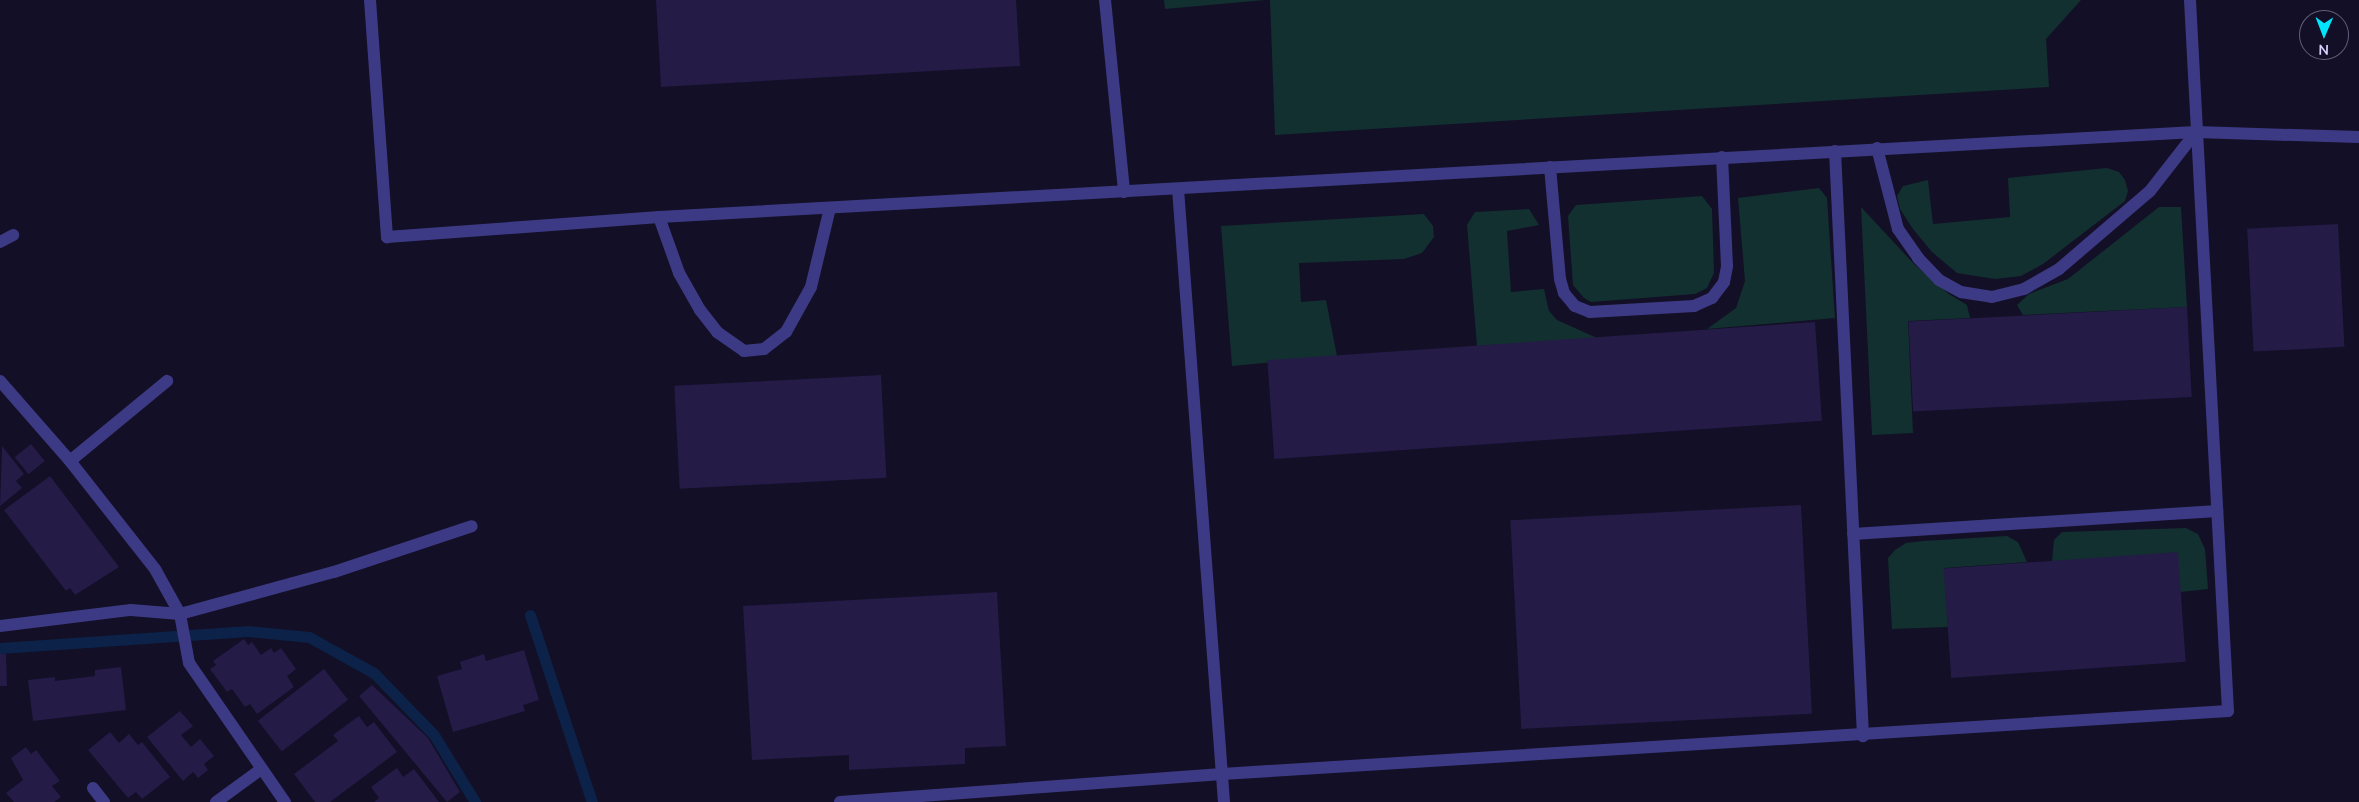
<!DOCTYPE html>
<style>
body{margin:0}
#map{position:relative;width:2359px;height:802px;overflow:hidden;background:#130f26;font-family:"Nunito Sans",sans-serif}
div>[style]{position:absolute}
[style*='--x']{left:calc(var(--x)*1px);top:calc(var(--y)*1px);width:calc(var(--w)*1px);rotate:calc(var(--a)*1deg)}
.green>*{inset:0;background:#12302f}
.stream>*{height:11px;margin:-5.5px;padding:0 5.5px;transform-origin:5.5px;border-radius:5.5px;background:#0c2248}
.building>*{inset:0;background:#241b47;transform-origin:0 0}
.lane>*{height:12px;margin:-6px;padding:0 6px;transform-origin:6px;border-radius:6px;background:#3d3a85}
.street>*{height:12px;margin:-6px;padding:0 6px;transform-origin:6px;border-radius:6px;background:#3d3a85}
span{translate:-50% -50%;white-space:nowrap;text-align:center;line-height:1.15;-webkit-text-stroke:5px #130f26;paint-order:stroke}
.north{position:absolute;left:2299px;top:10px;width:50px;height:50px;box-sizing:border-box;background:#130f26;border:1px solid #625e7d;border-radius:50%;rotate:181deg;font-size:14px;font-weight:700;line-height:20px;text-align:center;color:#d9d4ff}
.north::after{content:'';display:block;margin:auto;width:18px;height:22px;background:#00e5ff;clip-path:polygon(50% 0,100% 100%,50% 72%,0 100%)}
</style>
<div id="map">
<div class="green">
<i style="clip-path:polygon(1164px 0,1265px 0,1165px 9px)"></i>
<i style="clip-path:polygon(1270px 0,2081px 0,2046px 39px,2049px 87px,1275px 135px)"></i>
<i style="clip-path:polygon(2107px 168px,2119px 172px,2125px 180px,2128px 191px,2125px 201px,2043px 264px,2021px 276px,1995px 279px,1957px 273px,1932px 252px,1913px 229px,1900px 209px,1897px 196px,1903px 186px,1928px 180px,1933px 224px,2010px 217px,2008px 178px)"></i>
<i style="clip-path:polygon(1819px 188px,1827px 198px,1835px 318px,1707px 329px,1736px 308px,1745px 281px,1738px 198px)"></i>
<i style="clip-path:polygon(1702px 196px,1712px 209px,1714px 273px,1707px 288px,1695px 294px,1591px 302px,1584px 298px,1573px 285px,1568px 216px,1576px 205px)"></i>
<i style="clip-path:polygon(1861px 207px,1914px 264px,1949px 294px,1967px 305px,1970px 318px,1908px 321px,1913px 433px,1872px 435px)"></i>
<i style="clip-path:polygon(2159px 207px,2181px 207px,2187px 307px,2023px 315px,2017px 305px,2029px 294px,2068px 279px)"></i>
<i style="clip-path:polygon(1529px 209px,1539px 225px,1507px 231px,1511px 292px,1544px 289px,1549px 311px,1557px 320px,1597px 338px,1477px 346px,1467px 225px,1475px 212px)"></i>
<i style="clip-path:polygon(1424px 214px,1433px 226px,1434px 237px,1422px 253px,1404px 259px,1299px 263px,1301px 302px,1326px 300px,1337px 356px,1232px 366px,1221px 226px)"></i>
<i style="clip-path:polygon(2186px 528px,2198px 534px,2205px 549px,2208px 589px,2180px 592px,2052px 561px,2054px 540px,2062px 532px)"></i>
<i style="clip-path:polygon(2007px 536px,2018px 542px,2027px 562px,1944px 568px,1948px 627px,1892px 629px,1888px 558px,1895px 550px,1906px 543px,1923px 541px)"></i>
</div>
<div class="stream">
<i style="--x:530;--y:615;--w:197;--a:71.7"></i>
<i style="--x:0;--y:648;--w:249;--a:-3.9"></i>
<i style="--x:248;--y:631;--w:61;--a:5.6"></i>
<i style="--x:309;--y:637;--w:74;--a:29"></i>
<i style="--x:374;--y:673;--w:86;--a:45.9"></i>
<i style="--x:434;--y:735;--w:79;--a:58.5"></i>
</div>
<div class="building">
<i style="clip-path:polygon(656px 0,1016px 0,1020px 66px,661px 87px)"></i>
<i style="left:2338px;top:224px;width:123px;height:91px;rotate:87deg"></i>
<i style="left:2187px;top:307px;width:90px;height:279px;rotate:87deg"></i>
<i style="left:1815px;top:322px;width:99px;height:549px;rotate:86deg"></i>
<i style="left:881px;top:375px;width:103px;height:207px;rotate:87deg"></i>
<i style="left:31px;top:444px;width:22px;height:21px;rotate:51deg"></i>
<i style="clip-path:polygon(2px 446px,24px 474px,16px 481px,22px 488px,0 506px)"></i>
<i style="clip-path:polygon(50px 476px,119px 567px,75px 595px,70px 588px,66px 591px,4px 510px)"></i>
<i style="left:1801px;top:505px;width:209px;height:291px;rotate:87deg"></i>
<i style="left:2178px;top:552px;width:110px;height:235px;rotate:86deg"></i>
<i style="clip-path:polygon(997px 592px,1006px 746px,965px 748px,965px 764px,849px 770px,849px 755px,752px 760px,743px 606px)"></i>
<i style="clip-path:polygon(244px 639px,248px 645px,252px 642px,261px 655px,271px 648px,274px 653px,281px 648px,296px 669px,287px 676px,294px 687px,257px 714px,250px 704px,245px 707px,232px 689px,227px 692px,210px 669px,216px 665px,213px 661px)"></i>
<i style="clip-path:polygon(524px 650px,539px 700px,523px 705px,525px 711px,453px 732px,437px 676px,462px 669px,460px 662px,484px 654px,486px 661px)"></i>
<i style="clip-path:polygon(0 654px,6px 654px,7px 686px,0 686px)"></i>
<i style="clip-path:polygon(121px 667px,126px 710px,33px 721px,28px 680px,55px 677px,55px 681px,95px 676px,95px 670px)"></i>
<i style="left:324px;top:669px;width:39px;height:84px;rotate:52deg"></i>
<i style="clip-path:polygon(372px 685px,428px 738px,460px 792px,447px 802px,359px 696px)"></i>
<i style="clip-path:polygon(180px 711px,193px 726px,181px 735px,191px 747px,200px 739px,214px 756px,204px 764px,208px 770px,198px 778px,193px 772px,183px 781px,147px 737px)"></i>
<i style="clip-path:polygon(359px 716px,367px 727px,374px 722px,397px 752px,330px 802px,315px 802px,294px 774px,338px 741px,333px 735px)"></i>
<i style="clip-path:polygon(110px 732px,119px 743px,129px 734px,138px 745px,142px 742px,170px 777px,142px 799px,136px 792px,128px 798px,88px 750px)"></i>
<i style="clip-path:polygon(26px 747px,31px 754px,36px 750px,60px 781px,52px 786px,61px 797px,54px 802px,14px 802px,6px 793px,23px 780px,11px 758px)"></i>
<i style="clip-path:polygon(397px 768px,403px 777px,414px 769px,439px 802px,374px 802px,379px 798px,371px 787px)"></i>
</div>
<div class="lane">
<i style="--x:370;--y:0;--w:238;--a:85.9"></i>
<i style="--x:387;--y:237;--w:273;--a:-4.2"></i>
<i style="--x:659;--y:217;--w:1539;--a:-3.17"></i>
<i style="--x:2196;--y:132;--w:163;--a:1.8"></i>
<i style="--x:1105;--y:0;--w:193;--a:84.3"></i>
<i style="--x:1877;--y:148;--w:84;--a:75.5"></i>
<i style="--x:1898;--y:229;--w:35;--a:55"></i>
<i style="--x:1918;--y:258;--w:30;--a:46"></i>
<i style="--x:1939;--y:280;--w:25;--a:29"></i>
<i style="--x:1961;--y:292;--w:31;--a:9"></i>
<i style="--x:1992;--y:297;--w:33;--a:-14"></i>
<i style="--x:2024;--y:289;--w:40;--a:-29.7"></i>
<i style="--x:2059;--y:269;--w:120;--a:-40.6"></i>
<i style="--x:2150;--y:191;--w:75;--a:-52.1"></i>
<i style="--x:1835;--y:151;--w:586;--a:87.26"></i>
<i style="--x:1550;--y:167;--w:112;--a:84.9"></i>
<i style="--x:1560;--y:279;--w:15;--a:74"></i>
<i style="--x:1564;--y:293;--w:17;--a:50"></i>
<i style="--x:1575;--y:306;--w:16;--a:22"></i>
<i style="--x:1590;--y:312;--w:104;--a:-3.3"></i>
<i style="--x:1694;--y:306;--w:20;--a:-24"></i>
<i style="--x:1712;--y:298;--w:20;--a:-53"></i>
<i style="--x:1724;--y:282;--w:16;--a:-79"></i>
<i style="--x:1727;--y:266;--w:109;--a:-92.6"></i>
<i style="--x:1178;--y:189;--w:615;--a:85.71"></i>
<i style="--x:659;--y:217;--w:59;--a:70.3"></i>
<i style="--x:679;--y:273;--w:43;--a:60.4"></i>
<i style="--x:700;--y:310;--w:28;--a:52"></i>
<i style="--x:717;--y:332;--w:33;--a:35"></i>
<i style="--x:744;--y:351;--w:20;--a:-6"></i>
<i style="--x:764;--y:349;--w:28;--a:-38"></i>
<i style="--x:786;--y:332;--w:51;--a:-60.9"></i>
<i style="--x:811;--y:287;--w:81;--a:-76.5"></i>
<i style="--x:0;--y:242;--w:15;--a:-28"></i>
<i style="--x:70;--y:461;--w:126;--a:-39.5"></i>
<i style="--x:1853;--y:534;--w:365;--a:-3.6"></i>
<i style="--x:93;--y:788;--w:18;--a:52"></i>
<i style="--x:216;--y:802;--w:54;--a:-36"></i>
<i style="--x:840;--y:802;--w:383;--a:-4.2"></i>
<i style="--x:1222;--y:774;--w:1008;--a:-3.58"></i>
<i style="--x:2228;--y:711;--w:712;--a:-93.06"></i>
</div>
<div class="street">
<i style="--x:0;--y:381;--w:106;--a:48.8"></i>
<i style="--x:70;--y:461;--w:137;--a:51.8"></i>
<i style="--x:155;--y:569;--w:51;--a:60.9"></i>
<i style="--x:180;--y:614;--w:50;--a:79.6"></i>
<i style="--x:189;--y:663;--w:169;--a:55.4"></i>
<i style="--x:0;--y:626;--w:132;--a:-7"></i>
<i style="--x:131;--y:610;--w:49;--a:4.7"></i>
<i style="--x:180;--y:614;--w:160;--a:-15.3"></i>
<i style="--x:334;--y:572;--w:145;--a:-18.4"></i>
</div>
<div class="north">N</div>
</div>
